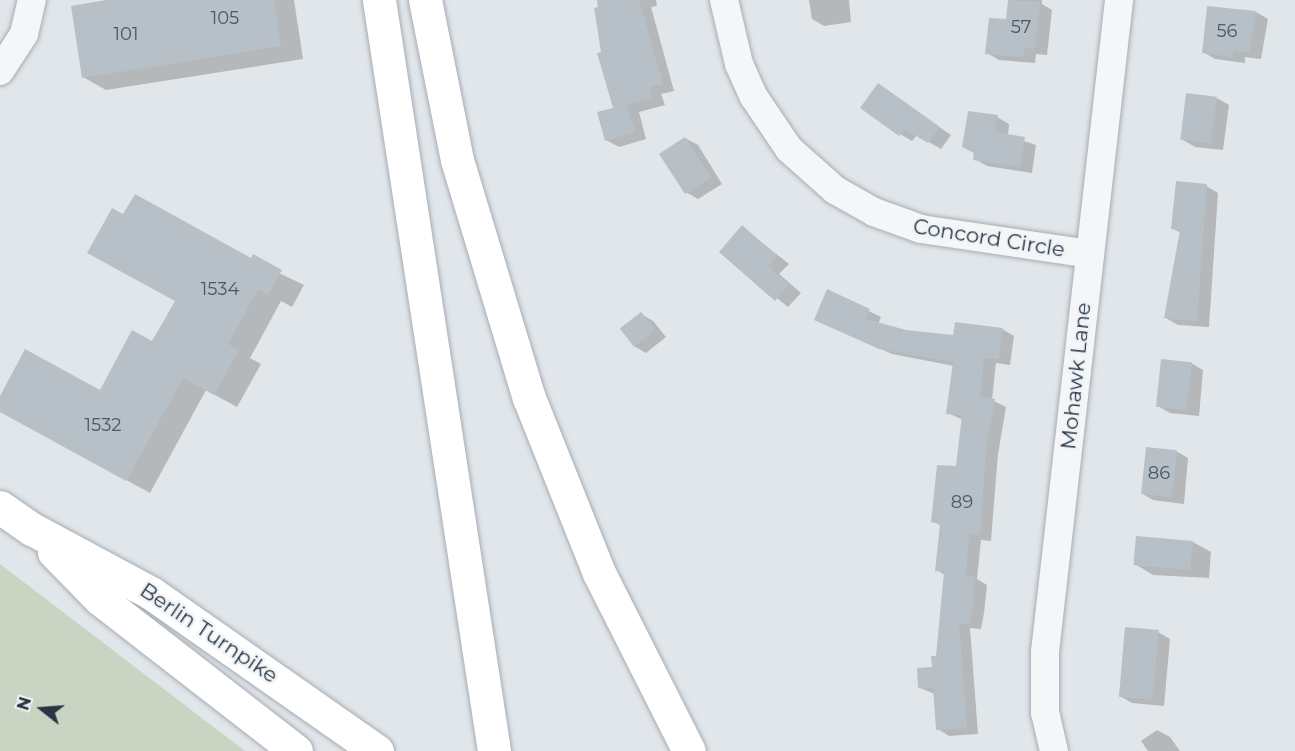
<!DOCTYPE html>
<style>
body{margin:0}
#map{position:relative;width:1295px;height:751px;overflow:hidden;background:#e1e6ea;font-family:Montserrat,sans-serif}
div>[style]{position:absolute}
[style*='--x']{left:calc(var(--x)*1px);top:calc(var(--y)*1px);width:calc(var(--w)*1px);rotate:calc(var(--a)*1deg)}
.green>*{inset:0;background:#c9d4c2}
.shadow>*{inset:0;background:#0003}
.building>*{inset:0;background:#b8c0c7;transform-origin:0 0}
.roads{filter:drop-shadow(0 0 2px #a6adb4) drop-shadow(0 0 2px #a6adb4)}
.minor>*{height:28px;margin:-14px;padding:0 14px;transform-origin:14px;border-radius:14px;background:#f4f6f8}
.secondary>*{height:33px;margin:-16.5px;padding:0 16.5px;transform-origin:16.5px;border-radius:16.5px;background:#fff}
.motorway>*{height:33px;margin:-16.5px;padding:0 16.5px;transform-origin:16.5px;border-radius:16.5px;background:#fff}
span{translate:-50% -50%;white-space:nowrap;text-align:center;line-height:1.15;-webkit-text-stroke:5px #f0f4f7;paint-order:stroke}
.number-label{font-size:18px;color:#4c5863}
.number-label span{-webkit-text-stroke-width:0}
.street-label{font-size:21px;color:#283542}
.north{position:absolute;left:12px;top:679px;width:60px;height:60px;-webkit-text-stroke:4px #f0f4f7;paint-order:stroke;rotate:287deg;font-size:16px;font-weight:700;line-height:24px;text-align:center;color:#283542}
.north::after{content:'';display:block;margin:auto;width:21px;height:27px;background:#283542;clip-path:polygon(50% 0,100% 100%,50% 72%,0 100%)}
</style>
<div id="map">
<div class="green">
<i style="clip-path:polygon(0 564px,245px 751px,0 751px)"></i>
</div>
<div class="shadow">
<i style="clip-path:polygon(116px 0,294px 0,303px 59px,106px 90px,83px 77px)"></i>
<i style="clip-path:polygon(598px 0,656px 0,657px 6px,651px 7px,674px 91px,661px 94px,665px 105px,639px 112px,646px 139px,619px 147px,606px 140px,615px 109px,602px 53px)"></i>
<i style="clip-path:polygon(809px 0,849px 0,851px 22px,824px 26px,812px 19px)"></i>
<i style="clip-path:polygon(1010px 0,1042px 0,1042px 4px,1052px 10px,1047px 55px,1036px 54px,1035px 63px,999px 60px,987px 53px,1008px 21px)"></i>
<i style="clip-path:polygon(1256px 12px,1268px 19px,1261px 59px,1245px 57px,1245px 63px,1215px 59px,1203px 52px)"></i>
<i style="clip-path:polygon(878px 85px,951px 135px,941px 149px,917px 135px,912px 141px,900px 134px)"></i>
<i style="clip-path:polygon(1217px 98px,1229px 105px,1223px 150px,1195px 147px,1183px 140px)"></i>
<i style="clip-path:polygon(997px 117px,1009px 124px,1008px 136px,1036px 145px,1032px 173px,987px 166px,975px 159px)"></i>
<i style="clip-path:polygon(685px 138px,698px 145px,722px 184px,698px 199px,686px 192px)"></i>
<i style="clip-path:polygon(1206px 186px,1218px 193px,1209px 327px,1178px 325px,1166px 318px,1181px 233px,1172px 228px)"></i>
<i style="clip-path:polygon(124px 216px,252px 260px,304px 285px,292px 307px,281px 301px,250px 358px,261px 364px,237px 407px,206px 390px,150px 493px,0 411px,0 399px,100px 392px,153px 343px,176px 301px)"></i>
<i style="clip-path:polygon(742px 227px,789px 264px,779px 274px,801px 293px,788px 307px,721px 252px)"></i>
<i style="clip-path:polygon(828px 291px,881px 317px,878px 324px,906px 331px,955px 337px,1002px 329px,1014px 336px,1010px 365px,996px 363px,992px 400px,1006px 407px,998px 454px,991px 541px,981px 540px,977px 579px,987px 585px,984px 613px,981px 629px,970px 628px,978px 734px,949px 736px,938px 729px,935px 694px,920px 688px,934px 669px,937px 657px,945px 575px,937px 570px,941px 526px,933px 521px,957px 468px,963px 420px,948px 413px,954px 366px,892px 354px,816px 319px)"></i>
<i style="clip-path:polygon(641px 314px,653px 321px,666px 337px,646px 353px,634px 346px)"></i>
<i style="clip-path:polygon(1191px 363px,1203px 370px,1199px 416px,1170px 413px,1158px 406px)"></i>
<i style="clip-path:polygon(1176px 451px,1188px 458px,1184px 504px,1153px 500px,1141px 493px)"></i>
<i style="clip-path:polygon(1193px 542px,1211px 552px,1209px 578px,1153px 575px,1135px 564px)"></i>
<i style="clip-path:polygon(1158px 632px,1170px 639px,1164px 706px,1132px 703px,1120px 696px)"></i>
<i style="clip-path:polygon(1157px 730px,1170px 737px,1180px 751px,1148px 751px,1141px 741px)"></i>
</div>
<div class="building">
<i style="clip-path:polygon(106px 0,274px 0,281px 46px,82px 78px,71px 6px)"></i>
<i style="clip-path:polygon(597px 0,639px 0,663px 84px,650px 87px,653px 98px,627px 105px,635px 132px,605px 141px,597px 112px,613px 108px,597px 53px,601px 52px,594px 8px,598px 7px)"></i>
<i style="clip-path:polygon(1008px 0,1040px 2px,1035px 49px,1024px 48px,1023px 57px,985px 54px,989px 18px,1006px 19px)"></i>
<i style="clip-path:polygon(1207px 6px,1256px 11px,1249px 53px,1233px 51px,1233px 57px,1202px 53px)"></i>
<i style="clip-path:polygon(878px 83px,940px 127px,928px 143px,904px 129px,899px 136px,860px 108px)"></i>
<i style="left:1186px;top:93px;width:31px;height:47px;rotate:7deg"></i>
<i style="clip-path:polygon(968px 111px,998px 115px,995px 132px,1025px 137px,1020px 167px,973px 160px,974px 153px,962px 147px)"></i>
<i style="left:685px;top:137px;width:48px;height:31px;rotate:57deg"></i>
<i style="clip-path:polygon(1176px 181px,1207px 184px,1197px 321px,1164px 318px,1180px 230px,1171px 229px)"></i>
<i style="clip-path:polygon(135px 194px,251px 258px,253px 254px,282px 270px,268px 295px,258px 289px,228px 344px,239px 350px,214px 395px,183px 378px,126px 481px,0 412px,0 396px,25px 349px,100px 390px,132px 330px,152px 341px,175px 301px,87px 253px,112px 208px,123px 214px)"></i>
<i style="clip-path:polygon(742px 225px,777px 256px,768px 266px,789px 285px,775px 301px,719px 252px)"></i>
<i style="clip-path:polygon(827px 289px,870px 309px,866px 319px,906px 330px,953px 335px,955px 322px,1003px 328px,999px 359px,984px 358px,980px 397px,995px 399px,986px 447px,980px 535px,969px 534px,966px 576px,975px 577px,973px 605px,969px 624px,959px 623px,967px 728px,936px 730px,933px 687px,918px 688px,917px 668px,932px 667px,931px 656px,936px 656px,944px 572px,935px 571px,940px 524px,931px 522px,937px 465px,956px 466px,962px 415px,946px 414px,953px 362px,879px 349px,814px 320px)"></i>
<i style="left:641px;top:312px;width:23px;height:27px;rotate:52deg"></i>
<i style="left:1161px;top:359px;width:31px;height:48px;rotate:6deg"></i>
<i style="left:1146px;top:447px;width:31px;height:47px;rotate:6deg"></i>
<i style="left:1136px;top:536px;width:57px;height:29px;rotate:5deg"></i>
<i style="left:1125px;top:627px;width:34px;height:70px;rotate:5deg"></i>
</div>
<div class="roads">
<div class="minor">
<i style="--x:724;--y:0;--w:66;--a:76.8"></i>
<i style="--x:739;--y:64;--w:36;--a:66"></i>
<i style="--x:754;--y:97;--w:63;--a:56.1"></i>
<i style="--x:789;--y:149;--w:62;--a:41.7"></i>
<i style="--x:835;--y:190;--w:45;--a:29.4"></i>
<i style="--x:874;--y:212;--w:50;--a:19.9"></i>
<i style="--x:921;--y:229;--w:171;--a:8.4"></i>
<i style="--x:0;--y:71;--w:44;--a:-57"></i>
<i style="--x:24;--y:34;--w:35;--a:-77"></i>
<i style="--x:1054;--y:751;--w:39;--a:-103"></i>
<i style="--x:1045;--y:713;--w:61;--a:-90"></i>
<i style="--x:1045;--y:652;--w:656;--a:-83.52"></i>
</div>
<div class="secondary">
<i style="--x:0;--y:507;--w:39;--a:35"></i>
<i style="--x:32;--y:529;--w:135;--a:28.3"></i>
<i style="--x:151;--y:593;--w:276;--a:35"></i>
<i style="--x:54;--y:552;--w:66;--a:45.6"></i>
<i style="--x:100;--y:599;--w:248;--a:37.8"></i>
</div>
<div class="motorway">
<i style="--x:379;--y:0;--w:760;--a:81.29"></i>
<i style="--x:425;--y:0;--w:163;--a:78.7"></i>
<i style="--x:457;--y:160;--w:249;--a:73.2"></i>
<i style="--x:529;--y:398;--w:188;--a:68.2"></i>
<i style="--x:599;--y:573;--w:199;--a:63.2"></i>
</div>
</div>
<div class="number-label">
<span style="left:225px;top:18px">105</span>
<span style="left:1021px;top:27px">57</span>
<span style="left:1227px;top:31px">56</span>
<span style="left:126px;top:34px">101</span>
<span style="left:220px;top:289px">1534</span>
<span style="left:103px;top:425px">1532</span>
<span style="left:1159px;top:473px">86</span>
<span style="left:962px;top:502px">89</span>
</div>
<div class="street-label">
<span style="left:989px;top:238px;rotate:9deg">Concord Circle</span>
<span style="left:1076px;top:376px;rotate:-84deg">Mohawk Lane</span>
<span style="left:209px;top:633px;rotate:34deg">Berlin Turnpike</span>
</div>
<div class="north">N</div>
</div>
